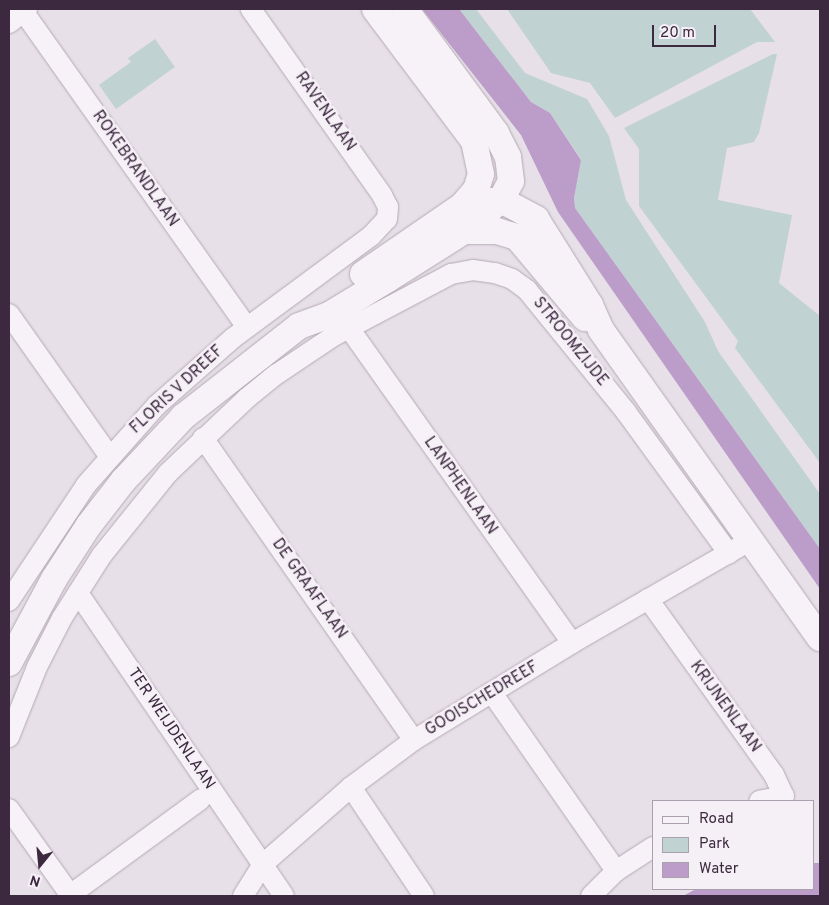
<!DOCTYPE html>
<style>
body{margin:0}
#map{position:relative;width:829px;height:905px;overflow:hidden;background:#e7e0e8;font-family:Overpass,sans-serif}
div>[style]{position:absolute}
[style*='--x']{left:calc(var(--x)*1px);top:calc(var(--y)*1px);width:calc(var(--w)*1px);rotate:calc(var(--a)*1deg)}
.green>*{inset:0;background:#c1d2d2}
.water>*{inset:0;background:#bc9cc8}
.roads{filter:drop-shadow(0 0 1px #b4a9b5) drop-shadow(0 0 1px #b4a9b5)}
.minor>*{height:20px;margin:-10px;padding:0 10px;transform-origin:10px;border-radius:10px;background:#f6f2f7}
.tertiary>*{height:26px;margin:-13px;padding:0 13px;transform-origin:13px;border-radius:13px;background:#f6f2f7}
span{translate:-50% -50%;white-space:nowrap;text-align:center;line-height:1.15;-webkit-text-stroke:5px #f5eff6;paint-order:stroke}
.street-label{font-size:16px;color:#3c293f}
.frame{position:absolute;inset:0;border:10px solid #3c293f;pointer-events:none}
.legend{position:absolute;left:652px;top:800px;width:162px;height:90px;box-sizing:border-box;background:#f5eff6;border:1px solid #aba0ad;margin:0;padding:6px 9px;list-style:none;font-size:15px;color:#3c293f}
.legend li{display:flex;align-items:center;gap:10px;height:25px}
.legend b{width:25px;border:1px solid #aba0ad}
.north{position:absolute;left:15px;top:840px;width:50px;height:50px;-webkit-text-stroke:4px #f5eff6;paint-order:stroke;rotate:197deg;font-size:14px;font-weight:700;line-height:20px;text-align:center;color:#3c293f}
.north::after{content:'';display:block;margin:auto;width:18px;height:22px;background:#3c293f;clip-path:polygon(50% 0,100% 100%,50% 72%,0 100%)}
.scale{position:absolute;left:652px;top:25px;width:64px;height:22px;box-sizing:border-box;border:2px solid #3c293f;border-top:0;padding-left:6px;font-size:15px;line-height:18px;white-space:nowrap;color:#3c293f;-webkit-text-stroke:4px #f5eff6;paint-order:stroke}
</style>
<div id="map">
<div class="green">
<i style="clip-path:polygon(459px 9px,476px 9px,525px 73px,587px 99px,609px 136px,626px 200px,705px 322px,718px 351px,820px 494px,820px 549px,575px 208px,574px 198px,581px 159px,550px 113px,531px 102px)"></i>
<i style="clip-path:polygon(507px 9px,750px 9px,775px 42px,757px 42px,615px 118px,590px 83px,551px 73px)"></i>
<i style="clip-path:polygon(155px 39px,175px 67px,116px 109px,99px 85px,131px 62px,128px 58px)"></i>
<i style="clip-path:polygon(773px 54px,777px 54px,759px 133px,754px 142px,727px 148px,718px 200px,792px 215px,779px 283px,820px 316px,820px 463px,735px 348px,738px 341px,639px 206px,639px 149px,624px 128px)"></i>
</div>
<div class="water">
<i style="clip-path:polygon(422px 9px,459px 9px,531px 102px,550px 113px,581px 160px,574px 198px,575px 208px,820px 549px,820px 589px,558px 212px,521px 135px)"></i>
<i style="clip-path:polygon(813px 863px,820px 863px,820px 896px,683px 896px,696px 889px,813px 889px)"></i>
</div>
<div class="roads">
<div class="minor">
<i style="--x:23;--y:11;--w:387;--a:54.7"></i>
<i style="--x:9;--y:23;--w:23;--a:-38"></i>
<i style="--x:9;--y:314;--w:174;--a:54.8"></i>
<i style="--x:349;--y:328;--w:386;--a:54.7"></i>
<i style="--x:203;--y:438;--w:368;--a:55.1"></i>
<i style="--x:78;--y:593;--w:366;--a:55.8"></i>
<i style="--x:648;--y:599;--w:216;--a:54.4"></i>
<i style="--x:774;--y:775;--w:23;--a:65"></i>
<i style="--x:784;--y:796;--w:25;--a:169"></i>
<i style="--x:9;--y:601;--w:139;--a:-56.4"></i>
<i style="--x:86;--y:485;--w:107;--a:-48.4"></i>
<i style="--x:157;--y:405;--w:101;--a:-41.4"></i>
<i style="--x:233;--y:338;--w:172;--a:-36.5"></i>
<i style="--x:371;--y:236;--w:23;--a:-47"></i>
<i style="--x:387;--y:219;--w:12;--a:-85"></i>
<i style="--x:388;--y:207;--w:13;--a:-117"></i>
<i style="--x:382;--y:195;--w:228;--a:-125.2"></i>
<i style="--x:492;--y:693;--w:217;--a:55.1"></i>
<i style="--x:616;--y:871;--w:44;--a:-33"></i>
<i style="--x:9;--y:737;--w:75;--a:-68.2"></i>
<i style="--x:37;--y:667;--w:55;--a:-63"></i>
<i style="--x:62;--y:618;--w:75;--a:-57.6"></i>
<i style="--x:102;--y:555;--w:105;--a:-51.2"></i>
<i style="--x:168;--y:473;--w:109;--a:-43.5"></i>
<i style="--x:247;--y:398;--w:38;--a:-39"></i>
<i style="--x:277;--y:374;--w:66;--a:-33.9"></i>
<i style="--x:332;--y:337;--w:135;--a:-27.9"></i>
<i style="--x:451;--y:274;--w:22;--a:-10"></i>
<i style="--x:473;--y:270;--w:22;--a:8"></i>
<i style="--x:495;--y:273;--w:18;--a:19"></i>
<i style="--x:512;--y:279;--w:19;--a:36"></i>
<i style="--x:527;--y:290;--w:157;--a:50.9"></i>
<i style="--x:626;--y:412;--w:175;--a:54"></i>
<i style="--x:351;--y:787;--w:131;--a:56.2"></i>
<i style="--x:9;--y:809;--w:107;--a:54.5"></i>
<i style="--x:70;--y:895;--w:162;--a:-36.2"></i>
<i style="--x:243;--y:896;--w:36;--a:-58"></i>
<i style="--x:262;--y:865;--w:118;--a:-41.2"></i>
<i style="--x:351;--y:787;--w:79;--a:-36.7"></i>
<i style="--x:414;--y:740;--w:185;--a:-31.5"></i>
<i style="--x:572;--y:643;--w:195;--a:-29.9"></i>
<i style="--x:591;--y:896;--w:35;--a:-45"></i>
</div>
<div class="tertiary">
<i style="--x:484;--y:202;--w:17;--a:-7"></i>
<i style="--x:501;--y:200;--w:40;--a:28"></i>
<i style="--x:536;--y:219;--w:102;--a:57.9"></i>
<i style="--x:590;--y:305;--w:27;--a:66"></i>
<i style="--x:601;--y:330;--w:378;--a:54.6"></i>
<i style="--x:464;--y:231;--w:33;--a:0"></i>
<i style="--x:497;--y:231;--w:21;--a:17"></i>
<i style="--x:517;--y:237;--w:106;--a:50"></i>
<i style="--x:363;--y:274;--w:120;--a:-34.5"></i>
<i style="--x:462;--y:206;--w:21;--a:-49"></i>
<i style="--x:476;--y:190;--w:17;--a:-73"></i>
<i style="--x:481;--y:174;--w:34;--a:-102"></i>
<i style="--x:474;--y:141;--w:165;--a:-126.9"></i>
<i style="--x:9;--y:663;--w:95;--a:-61.8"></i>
<i style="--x:54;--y:579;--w:64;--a:-57.1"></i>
<i style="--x:89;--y:525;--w:56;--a:-52.3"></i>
<i style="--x:123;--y:481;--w:88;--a:-46.8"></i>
<i style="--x:183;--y:417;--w:147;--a:-38.1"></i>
<i style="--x:299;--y:326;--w:32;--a:-20"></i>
<i style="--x:329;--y:315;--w:69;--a:-31.4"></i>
<i style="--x:388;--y:279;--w:90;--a:-32.3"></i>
<i style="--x:464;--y:231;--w:48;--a:-40"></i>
<i style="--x:501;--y:200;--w:21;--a:-62"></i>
<i style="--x:511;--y:181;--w:24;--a:-97"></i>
<i style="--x:508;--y:157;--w:27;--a:-117"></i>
<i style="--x:496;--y:133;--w:154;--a:-126.3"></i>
</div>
</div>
<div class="street-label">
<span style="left:325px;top:112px;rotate:55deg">RAVENLAAN</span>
<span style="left:135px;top:169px;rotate:55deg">ROKEBRANDLAAN</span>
<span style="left:570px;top:342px;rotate:51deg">STROOMZIJDE</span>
<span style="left:177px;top:390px;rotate:-43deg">FLORIS V DREEF</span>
<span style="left:460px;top:486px;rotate:55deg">LANPHENLAAN</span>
<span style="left:309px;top:589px;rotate:55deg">DE GRAAFLAAN</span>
<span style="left:482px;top:699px;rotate:-31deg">GOOISCHEDREEF</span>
<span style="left:725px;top:707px;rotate:54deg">KRIJNENLAAN</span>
<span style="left:171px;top:729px;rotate:56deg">TER WEIJDENLAAN</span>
</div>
<div class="frame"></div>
<ul class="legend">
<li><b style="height:6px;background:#f6f2f7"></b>Road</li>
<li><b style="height:14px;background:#c1d2d2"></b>Park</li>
<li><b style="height:14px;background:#bc9cc8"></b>Water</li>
</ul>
<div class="north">N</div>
<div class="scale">20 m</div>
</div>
